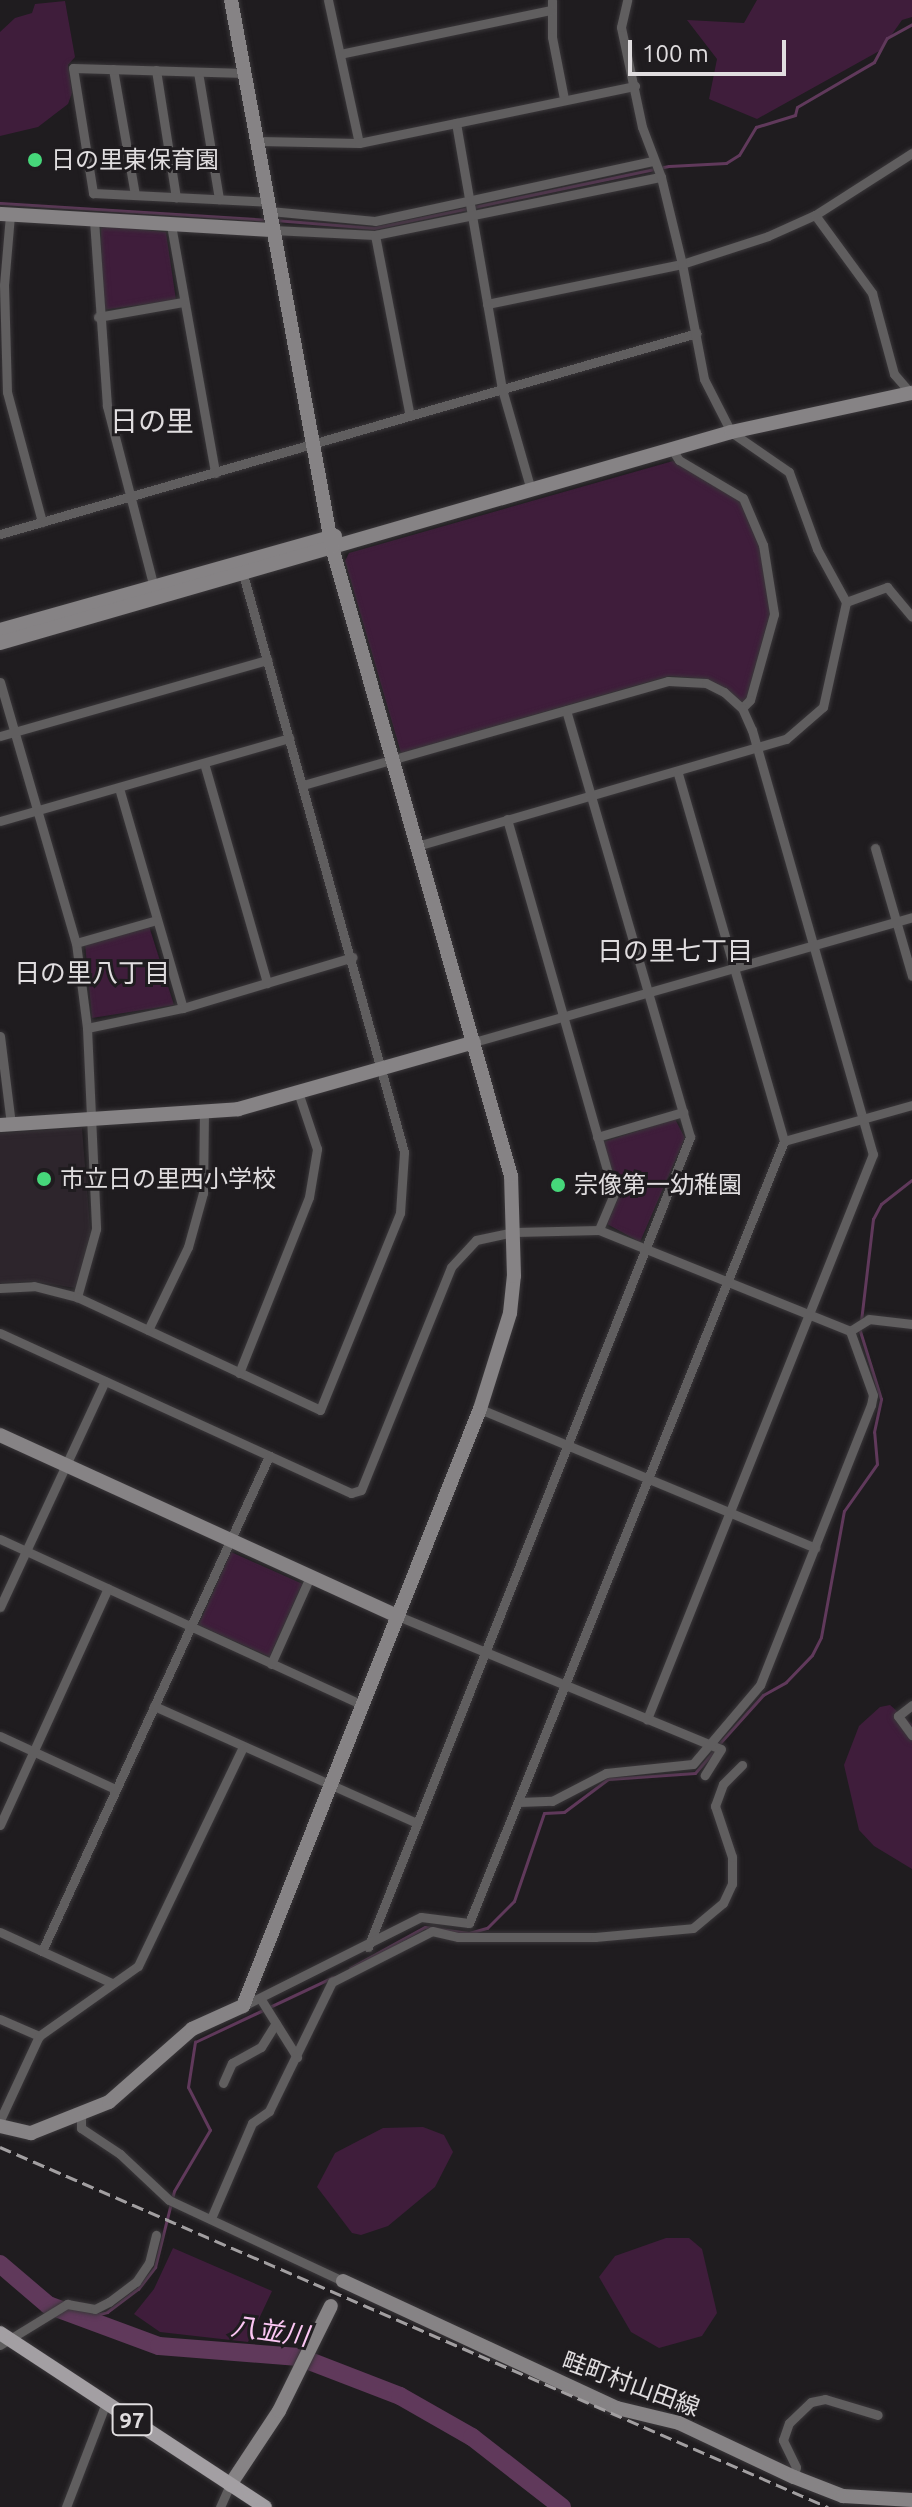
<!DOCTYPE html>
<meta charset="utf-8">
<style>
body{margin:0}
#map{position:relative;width:912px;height:2507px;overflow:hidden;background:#1f1c1f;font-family:Ubuntu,"Noto Sans JP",sans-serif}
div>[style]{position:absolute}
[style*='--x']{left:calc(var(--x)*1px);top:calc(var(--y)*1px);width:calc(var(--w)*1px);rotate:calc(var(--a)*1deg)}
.built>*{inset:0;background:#2d252c}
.green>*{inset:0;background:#3f1d3b;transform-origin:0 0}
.stream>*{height:3px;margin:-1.5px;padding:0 1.5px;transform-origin:1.5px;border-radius:1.5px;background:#60395b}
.river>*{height:18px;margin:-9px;padding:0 9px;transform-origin:9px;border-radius:9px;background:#60395b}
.roads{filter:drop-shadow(0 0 2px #3a373a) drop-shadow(0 0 2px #3a373a)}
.street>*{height:9px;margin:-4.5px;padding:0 4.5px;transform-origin:4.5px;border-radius:4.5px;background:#605e5f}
.secondary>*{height:14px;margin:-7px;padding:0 7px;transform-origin:7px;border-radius:7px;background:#868385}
.primary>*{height:14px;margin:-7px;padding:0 7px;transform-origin:7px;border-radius:7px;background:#a39fa3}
.rail>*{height:3px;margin-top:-1.5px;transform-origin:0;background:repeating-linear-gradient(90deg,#a29fa1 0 12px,transparent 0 18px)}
.dots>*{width:22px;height:22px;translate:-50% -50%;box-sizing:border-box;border:4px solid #1f1c1f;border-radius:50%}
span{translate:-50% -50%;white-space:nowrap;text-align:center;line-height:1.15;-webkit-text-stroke:6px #1f1c1f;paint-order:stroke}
.shield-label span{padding:2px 6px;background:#1f1c1f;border:2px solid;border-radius:6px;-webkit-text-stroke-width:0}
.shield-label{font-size:22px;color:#e0dddf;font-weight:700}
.poi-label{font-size:24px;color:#e0dddf}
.left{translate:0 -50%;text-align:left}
.street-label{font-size:24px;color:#e0dddf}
.neighbourhood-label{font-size:26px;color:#e0dddf}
.water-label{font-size:26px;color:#fcc7f4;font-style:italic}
.quarter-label{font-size:28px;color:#e0dddf}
.scale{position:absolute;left:628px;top:40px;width:158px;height:36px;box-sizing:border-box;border:4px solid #e0dddf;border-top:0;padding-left:10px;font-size:24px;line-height:28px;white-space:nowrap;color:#e0dddf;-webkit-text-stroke:6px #1f1c1f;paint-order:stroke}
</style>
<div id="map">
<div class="built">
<i style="clip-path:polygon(82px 1128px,91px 1239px,76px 1288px,31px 1281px,0 1283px,0 1133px)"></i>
</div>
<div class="green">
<i style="clip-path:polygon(757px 0,912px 0,912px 17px,902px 20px,881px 50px,757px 119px,709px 99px,717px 59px,687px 20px,744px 23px)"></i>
<i style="clip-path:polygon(65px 1px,75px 57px,68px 65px,72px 93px,68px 104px,38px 127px,0 136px,0 32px,15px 18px,32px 13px,35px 4px)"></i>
<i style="clip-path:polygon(101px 226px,166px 232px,176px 300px,102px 310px)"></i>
<i style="clip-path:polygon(673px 461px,740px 501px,759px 544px,770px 613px,746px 700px,741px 702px,707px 679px,669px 676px,401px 753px,345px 561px,349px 553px)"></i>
<i style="clip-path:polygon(149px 926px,174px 1005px,92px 1018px,85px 944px)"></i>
<i style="clip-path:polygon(675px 1119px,685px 1138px,640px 1242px,607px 1224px,620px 1194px,603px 1142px)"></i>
<i style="left:231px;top:1552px;width:78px;height:80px;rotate:24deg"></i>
<i style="clip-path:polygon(890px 1705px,912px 1724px,912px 1869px,874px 1846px,859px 1830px,844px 1765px,859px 1726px,880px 1707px)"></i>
<i style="clip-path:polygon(423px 2127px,444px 2135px,453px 2152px,435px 2187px,388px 2226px,361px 2235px,352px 2233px,317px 2187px,335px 2153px,383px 2128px)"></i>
<i style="clip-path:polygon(666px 2238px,689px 2238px,702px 2249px,717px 2313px,702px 2336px,659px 2348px,631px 2332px,599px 2277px,615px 2256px)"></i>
<i style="clip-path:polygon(173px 2248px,272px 2291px,248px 2342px,160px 2332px,134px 2314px,154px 2289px)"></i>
</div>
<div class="stream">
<i style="--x:0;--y:203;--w:269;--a:3.6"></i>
<i style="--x:275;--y:220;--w:99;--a:4.6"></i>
<i style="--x:374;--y:228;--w:301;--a:-11.9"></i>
<i style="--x:669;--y:166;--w:57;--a:-3"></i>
<i style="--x:726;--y:163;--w:15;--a:-32"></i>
<i style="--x:739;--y:155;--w:33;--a:-59"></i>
<i style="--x:756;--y:127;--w:41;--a:-17.1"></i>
<i style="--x:795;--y:115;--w:8;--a:-76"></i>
<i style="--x:797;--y:107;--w:89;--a:-30.3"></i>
<i style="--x:874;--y:62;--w:27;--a:-62"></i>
<i style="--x:887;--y:38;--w:29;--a:-29"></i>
<i style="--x:861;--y:1321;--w:103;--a:-83.3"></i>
<i style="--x:873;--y:1219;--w:17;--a:-62"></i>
<i style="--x:881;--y:1204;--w:39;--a:-38"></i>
<i style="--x:719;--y:1744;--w:66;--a:-48.1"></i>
<i style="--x:763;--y:1695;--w:26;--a:-29"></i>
<i style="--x:786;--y:1682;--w:37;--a:-46"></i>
<i style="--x:812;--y:1655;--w:20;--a:-63"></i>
<i style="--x:821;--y:1637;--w:128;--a:-79.7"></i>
<i style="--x:844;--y:1511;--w:57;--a:-54.9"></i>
<i style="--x:877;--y:1464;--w:32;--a:-95"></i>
<i style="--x:874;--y:1432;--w:34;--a:-78"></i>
<i style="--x:881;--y:1399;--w:74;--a:-107.2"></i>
<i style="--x:350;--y:1968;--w:85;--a:-28.7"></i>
<i style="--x:425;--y:1927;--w:44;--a:7.8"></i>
<i style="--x:469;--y:1933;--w:19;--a:-16"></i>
<i style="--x:487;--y:1928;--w:38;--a:-45"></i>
<i style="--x:514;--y:1901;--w:93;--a:-71.2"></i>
<i style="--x:544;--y:1813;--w:20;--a:-3"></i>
<i style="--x:564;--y:1812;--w:55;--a:-36.9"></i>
<i style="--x:608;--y:1779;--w:87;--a:-3.9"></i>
<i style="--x:695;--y:1773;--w:30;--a:-49"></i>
<i style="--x:82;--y:2318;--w:26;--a:-13"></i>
<i style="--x:107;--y:2312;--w:39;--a:-37"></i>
<i style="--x:138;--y:2289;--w:28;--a:-52"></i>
<i style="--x:155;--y:2267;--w:78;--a:-76"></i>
<i style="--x:174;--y:2191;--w:71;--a:-59.5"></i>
<i style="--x:210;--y:2130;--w:48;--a:-117.1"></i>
<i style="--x:188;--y:2087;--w:46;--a:-81.2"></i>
<i style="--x:195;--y:2042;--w:153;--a:-25.2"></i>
</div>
<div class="river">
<i style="--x:0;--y:2264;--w:63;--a:40.5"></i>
<i style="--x:48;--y:2305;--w:118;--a:20.3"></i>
<i style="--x:159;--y:2346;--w:140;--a:4.5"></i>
<i style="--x:299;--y:2357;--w:108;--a:21.1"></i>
<i style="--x:400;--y:2396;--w:83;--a:29.7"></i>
<i style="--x:472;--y:2437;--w:114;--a:37.9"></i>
</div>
<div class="roads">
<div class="street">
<i style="--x:328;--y:0;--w:146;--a:77.8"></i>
<i style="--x:552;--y:0;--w:37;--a:90"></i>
<i style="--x:552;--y:37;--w:63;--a:79"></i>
<i style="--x:340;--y:54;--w:215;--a:-11.8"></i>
<i style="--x:113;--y:69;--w:128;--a:80.1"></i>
<i style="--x:156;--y:70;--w:129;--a:81.1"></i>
<i style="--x:198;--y:72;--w:129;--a:80.6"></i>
<i style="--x:245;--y:73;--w:172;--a:-178.3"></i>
<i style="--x:73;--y:68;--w:127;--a:80.9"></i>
<i style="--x:93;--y:193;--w:175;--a:2.9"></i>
<i style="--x:456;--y:123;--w:270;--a:80.2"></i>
<i style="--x:502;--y:389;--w:105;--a:74"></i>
<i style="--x:259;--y:141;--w:100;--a:1.1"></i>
<i style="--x:359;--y:143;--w:282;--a:-11.7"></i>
<i style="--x:270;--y:211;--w:105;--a:5.4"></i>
<i style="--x:375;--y:221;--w:284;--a:-12.2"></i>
<i style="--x:10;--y:215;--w:70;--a:94.9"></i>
<i style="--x:4;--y:285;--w:107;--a:88.4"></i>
<i style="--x:7;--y:392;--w:135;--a:74.9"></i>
<i style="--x:815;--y:215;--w:97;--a:53.8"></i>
<i style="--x:872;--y:293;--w:84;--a:74.8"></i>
<i style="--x:894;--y:374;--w:28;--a:49"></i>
<i style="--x:94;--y:220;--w:186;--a:86"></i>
<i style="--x:107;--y:406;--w:192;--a:75.5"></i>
<i style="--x:171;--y:225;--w:252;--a:79.9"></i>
<i style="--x:273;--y:230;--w:102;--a:2.8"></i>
<i style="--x:375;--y:235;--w:292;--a:-11.5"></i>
<i style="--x:375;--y:235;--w:184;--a:79.1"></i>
<i style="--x:487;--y:304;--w:199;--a:-11.6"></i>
<i style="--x:682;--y:264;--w:90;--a:-18"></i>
<i style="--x:768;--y:236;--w:51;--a:-24.1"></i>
<i style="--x:815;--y:215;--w:115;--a:-32.6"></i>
<i style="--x:98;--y:317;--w:86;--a:-10"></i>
<i style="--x:672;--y:449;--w:13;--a:58"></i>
<i style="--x:679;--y:460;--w:74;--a:30.7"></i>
<i style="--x:743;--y:498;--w:51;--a:66.9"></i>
<i style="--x:763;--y:545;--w:70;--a:80.9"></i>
<i style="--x:774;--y:614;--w:89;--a:105.6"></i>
<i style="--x:750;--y:700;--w:11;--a:135"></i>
<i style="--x:0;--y:534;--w:725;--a:-16.09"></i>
<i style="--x:846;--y:602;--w:44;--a:-20.1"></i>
<i style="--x:887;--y:587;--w:39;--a:50"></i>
<i style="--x:0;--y:682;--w:272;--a:73.8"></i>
<i style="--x:76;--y:943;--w:86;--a:82.6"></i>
<i style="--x:87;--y:1028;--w:201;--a:87.4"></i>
<i style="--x:96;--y:1229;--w:71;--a:105.6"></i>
<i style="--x:0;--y:736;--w:278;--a:-15.9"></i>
<i style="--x:204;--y:763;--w:229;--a:74"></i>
<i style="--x:303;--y:785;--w:380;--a:-15.9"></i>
<i style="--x:668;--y:681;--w:38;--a:3"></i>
<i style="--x:706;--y:683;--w:20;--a:27"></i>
<i style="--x:724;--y:692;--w:24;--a:42"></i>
<i style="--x:742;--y:708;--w:24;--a:66"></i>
<i style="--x:752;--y:730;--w:441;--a:74.1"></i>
<i style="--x:873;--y:1154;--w:609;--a:111.8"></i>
<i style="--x:119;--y:788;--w:229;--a:73.8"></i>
<i style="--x:507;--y:819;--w:390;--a:74.1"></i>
<i style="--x:614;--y:1194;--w:39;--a:113"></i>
<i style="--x:0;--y:821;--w:301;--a:-16"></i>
<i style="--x:417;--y:846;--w:384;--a:-16.2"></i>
<i style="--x:786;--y:739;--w:49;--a:-40.9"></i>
<i style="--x:823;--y:707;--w:107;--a:-77.6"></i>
<i style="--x:846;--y:602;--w:60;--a:-118.7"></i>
<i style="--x:817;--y:549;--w:82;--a:-110"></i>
<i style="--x:789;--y:472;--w:70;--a:-145.4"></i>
<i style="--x:731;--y:432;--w:59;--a:-117"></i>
<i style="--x:704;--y:379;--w:117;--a:-100.8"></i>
<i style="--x:682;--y:264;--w:89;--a:-103.6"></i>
<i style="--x:661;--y:177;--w:53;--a:-110.8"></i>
<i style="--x:642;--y:127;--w:102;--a:-101.9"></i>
<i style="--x:621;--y:27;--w:28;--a:-77"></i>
<i style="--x:875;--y:848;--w:133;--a:73.9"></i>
<i style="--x:76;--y:943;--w:84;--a:-15.9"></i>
<i style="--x:87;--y:1028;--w:98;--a:-11.8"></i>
<i style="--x:183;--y:1008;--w:177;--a:-16.7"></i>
<i style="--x:0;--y:1036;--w:89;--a:82.9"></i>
<i style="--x:474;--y:1042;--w:455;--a:-15.9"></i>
<i style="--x:597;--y:1137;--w:90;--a:-16.2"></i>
<i style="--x:784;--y:1141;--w:133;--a:-15.7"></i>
<i style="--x:0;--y:1288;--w:34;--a:-3"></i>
<i style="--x:34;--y:1286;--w:44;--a:14.3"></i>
<i style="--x:77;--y:1297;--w:268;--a:24.9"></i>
<i style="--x:320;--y:1410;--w:213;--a:-67.9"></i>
<i style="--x:400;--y:1213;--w:61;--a:-86.2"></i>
<i style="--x:404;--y:1152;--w:600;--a:-105.57"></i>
<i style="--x:148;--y:1330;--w:92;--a:-64.3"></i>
<i style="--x:188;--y:1247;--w:56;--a:-74.5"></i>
<i style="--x:203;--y:1193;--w:78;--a:-89.3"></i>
<i style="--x:850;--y:1331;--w:22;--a:-32"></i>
<i style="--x:869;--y:1319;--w:43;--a:6.6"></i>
<i style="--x:0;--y:1333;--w:386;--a:24.5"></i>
<i style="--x:351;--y:1493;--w:10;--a:-17"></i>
<i style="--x:361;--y:1490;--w:240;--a:-68"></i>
<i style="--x:451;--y:1267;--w:37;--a:-47"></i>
<i style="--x:476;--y:1240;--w:40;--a:-12"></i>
<i style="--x:515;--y:1232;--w:84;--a:-1.4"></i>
<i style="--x:599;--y:1230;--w:271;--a:21.9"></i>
<i style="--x:239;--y:1373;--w:189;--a:-68.3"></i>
<i style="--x:309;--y:1197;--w:49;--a:-80.5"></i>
<i style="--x:317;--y:1149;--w:60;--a:-108.4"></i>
<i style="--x:480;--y:1409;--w:363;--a:22.5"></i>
<i style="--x:0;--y:1539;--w:397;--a:24.6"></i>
<i style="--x:0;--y:1607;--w:249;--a:-65.1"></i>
<i style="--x:398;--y:1616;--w:349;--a:22.4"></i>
<i style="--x:721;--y:1749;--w:31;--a:122"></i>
<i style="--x:271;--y:1664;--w:95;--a:-65.9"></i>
<i style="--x:912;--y:1705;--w:18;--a:142"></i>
<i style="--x:898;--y:1716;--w:24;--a:54"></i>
<i style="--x:154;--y:1706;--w:285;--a:24"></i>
<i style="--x:0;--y:1736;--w:127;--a:24.7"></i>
<i style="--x:519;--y:1802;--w:33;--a:-2"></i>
<i style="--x:552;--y:1801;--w:61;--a:-27.4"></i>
<i style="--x:606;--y:1773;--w:87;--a:-5.9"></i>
<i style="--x:693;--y:1764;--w:104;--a:-49.7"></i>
<i style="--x:760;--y:1685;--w:301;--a:-68.4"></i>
<i style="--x:871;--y:1405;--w:10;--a:-79"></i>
<i style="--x:873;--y:1395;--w:68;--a:-109.8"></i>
<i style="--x:0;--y:1825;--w:260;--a:-65.5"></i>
<i style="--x:0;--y:1932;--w:123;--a:24.5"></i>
<i style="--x:368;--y:1947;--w:872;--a:-68.32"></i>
<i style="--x:690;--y:1137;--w:444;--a:-106.2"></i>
<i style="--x:42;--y:1951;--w:545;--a:-65.36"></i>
<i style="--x:260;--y:1998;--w:70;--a:57.9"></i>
<i style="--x:243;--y:2006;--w:199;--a:-26.6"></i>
<i style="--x:421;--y:1917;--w:48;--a:7.1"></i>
<i style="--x:469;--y:1923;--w:843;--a:-68.06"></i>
<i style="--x:784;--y:1141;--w:385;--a:-106.1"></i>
<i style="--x:0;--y:2019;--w:43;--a:23.6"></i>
<i style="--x:223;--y:2083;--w:22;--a:-66"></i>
<i style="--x:232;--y:2063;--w:33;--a:-29"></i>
<i style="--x:261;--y:2047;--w:28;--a:-58"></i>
<i style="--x:81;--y:2114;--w:14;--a:90"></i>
<i style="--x:81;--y:2128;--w:47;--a:33.7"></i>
<i style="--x:120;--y:2154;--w:67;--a:43.2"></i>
<i style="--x:169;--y:2200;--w:192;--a:25"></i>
<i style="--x:0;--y:2120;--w:93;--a:-65.1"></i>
<i style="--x:39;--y:2036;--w:121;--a:-35.3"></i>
<i style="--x:138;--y:1966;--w:243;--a:-64.4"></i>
<i style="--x:212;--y:2216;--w:101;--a:-66.7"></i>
<i style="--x:252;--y:2123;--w:21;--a:-35"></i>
<i style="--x:269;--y:2111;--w:144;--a:-64"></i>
<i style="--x:332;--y:1982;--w:112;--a:-27"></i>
<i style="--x:432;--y:1931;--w:27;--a:13"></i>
<i style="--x:458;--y:1937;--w:137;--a:0"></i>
<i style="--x:595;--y:1937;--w:98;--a:-5.2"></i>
<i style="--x:693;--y:1928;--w:39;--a:-40"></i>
<i style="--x:723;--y:1903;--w:21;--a:-65"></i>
<i style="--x:732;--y:1884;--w:27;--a:-90"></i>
<i style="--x:732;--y:1857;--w:54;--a:-108.4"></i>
<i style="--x:715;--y:1806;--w:23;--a:-70"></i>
<i style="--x:723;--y:1784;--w:27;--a:-45"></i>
<i style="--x:0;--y:2345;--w:79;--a:-31.5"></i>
<i style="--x:67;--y:2304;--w:28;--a:10"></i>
<i style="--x:95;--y:2309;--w:16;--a:-27"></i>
<i style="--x:109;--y:2302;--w:34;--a:-37"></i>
<i style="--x:136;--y:2282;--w:23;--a:-56"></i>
<i style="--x:149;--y:2263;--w:29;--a:-76"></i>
<i style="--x:794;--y:2477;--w:10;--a:-79"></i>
<i style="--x:796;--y:2467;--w:30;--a:-116"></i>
<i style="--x:783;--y:2440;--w:18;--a:-71"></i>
<i style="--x:789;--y:2423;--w:30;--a:-44"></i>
<i style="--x:811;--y:2402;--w:14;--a:-12"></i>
<i style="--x:825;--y:2399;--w:55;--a:16.8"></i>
<i style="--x:66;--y:2507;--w:111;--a:-69"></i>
<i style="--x:220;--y:2507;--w:24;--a:-66"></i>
</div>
<div class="secondary">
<i style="--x:0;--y:214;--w:273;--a:3.4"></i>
<i style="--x:0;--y:630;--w:348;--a:-15.7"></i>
<i style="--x:0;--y:643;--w:761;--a:-16.1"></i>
<i style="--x:731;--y:432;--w:185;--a:-12.2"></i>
<i style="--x:0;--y:1125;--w:239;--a:-3.8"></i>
<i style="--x:238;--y:1109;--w:245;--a:-15.8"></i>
<i style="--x:0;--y:1435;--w:437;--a:24.5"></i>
<i style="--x:0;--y:2126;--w:32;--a:13"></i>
<i style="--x:31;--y:2133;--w:84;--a:-21.7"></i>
<i style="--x:109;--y:2102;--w:111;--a:-41.3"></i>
<i style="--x:192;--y:2029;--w:56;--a:-24.3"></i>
<i style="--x:243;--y:2006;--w:642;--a:-68.35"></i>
<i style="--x:480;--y:1409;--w:101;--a:-72.6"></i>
<i style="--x:510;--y:1313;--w:37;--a:-84"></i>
<i style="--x:514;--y:1276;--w:100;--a:-91.7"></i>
<i style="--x:511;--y:1176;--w:654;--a:-105.89"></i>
<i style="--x:332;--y:547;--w:556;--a:-100.46"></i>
<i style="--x:343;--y:2281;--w:302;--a:24.9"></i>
<i style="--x:617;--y:2408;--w:64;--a:13.6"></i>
<i style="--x:679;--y:2423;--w:127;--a:25.2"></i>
<i style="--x:794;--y:2477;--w:53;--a:21.2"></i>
<i style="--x:843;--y:2496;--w:69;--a:3.3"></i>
<i style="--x:230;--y:2485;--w:89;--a:-56.5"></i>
<i style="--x:279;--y:2411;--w:117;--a:-63.7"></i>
</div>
<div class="primary">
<i style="--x:0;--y:2333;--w:317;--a:33.3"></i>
</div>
</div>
<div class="rail">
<i style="--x:0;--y:2147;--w:903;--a:23.5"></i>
</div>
<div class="dots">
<i style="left:35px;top:160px;background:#46d77a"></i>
<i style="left:44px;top:1179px;background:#46d77a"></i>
<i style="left:558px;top:1185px;background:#46d77a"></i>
</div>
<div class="shield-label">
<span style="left:132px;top:2420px">97</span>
</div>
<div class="poi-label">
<span class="left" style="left:51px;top:160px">日の里東保育園</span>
<span class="left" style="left:60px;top:1179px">市立日の里西小学校</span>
<span class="left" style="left:574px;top:1185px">宗像第一幼稚園</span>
</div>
<div class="street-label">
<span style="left:631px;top:2384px;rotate:20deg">畦町村山田線</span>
</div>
<div class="neighbourhood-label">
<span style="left:675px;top:951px">日の里七丁目</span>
<span style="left:92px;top:973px">日の里八丁目</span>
</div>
<div class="water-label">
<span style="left:270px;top:2331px;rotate:8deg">八並川</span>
</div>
<div class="quarter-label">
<span style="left:152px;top:421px">日の里</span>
</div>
<div class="scale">100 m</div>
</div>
